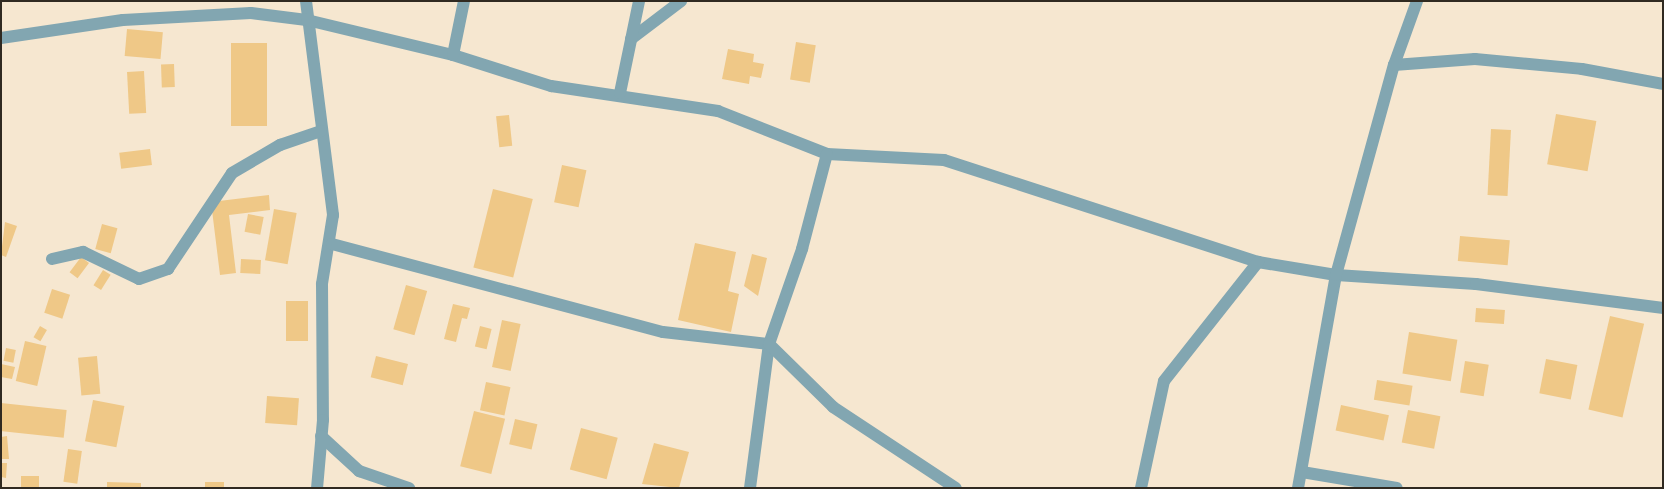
<!DOCTYPE html>
<style>
body{margin:0}
#map{position:relative;width:1664px;height:489px;overflow:hidden;background:#f6e7d0;font-family:"DM Sans",sans-serif}
div>[style]{position:absolute}
[style*='--x']{left:calc(var(--x)*1px);top:calc(var(--y)*1px);width:calc(var(--w)*1px);rotate:calc(var(--a)*1deg)}
.building>*{inset:0;background:#efc887;transform-origin:0 0}
.street>*{height:12px;margin:-6px;padding:0 6px;transform-origin:6px;border-radius:6px;background:#82a6b1}
span{translate:-50% -50%;white-space:nowrap;text-align:center;line-height:1.15;-webkit-text-stroke:4.5px #f6e7d0;paint-order:stroke}
.frame{position:absolute;inset:0;border:2px solid #302a21;pointer-events:none}
</style>
<div id="map">
<div class="building">
<i style="left:127px;top:29px;width:36px;height:27px;rotate:5deg"></i>
<i style="left:796px;top:42px;width:20px;height:38px;rotate:9deg"></i>
<i style="left:267px;top:43px;width:83px;height:36px;rotate:90deg"></i>
<i style="clip-path:polygon(728px 49px,754px 54px,753px 62px,764px 64px,761px 78px,750px 76px,749px 84px,722px 79px)"></i>
<i style="left:174px;top:64px;width:23px;height:13px;rotate:88deg"></i>
<i style="left:144px;top:71px;width:42px;height:17px;rotate:87deg"></i>
<i style="left:1556px;top:114px;width:41px;height:51px;rotate:10deg"></i>
<i style="left:509px;top:115px;width:31px;height:13px;rotate:84deg"></i>
<i style="left:1491px;top:129px;width:20px;height:66px;rotate:3deg"></i>
<i style="left:150px;top:149px;width:16px;height:31px;rotate:83deg"></i>
<i style="left:562px;top:165px;width:25px;height:38px;rotate:12deg"></i>
<i style="left:493px;top:189px;width:41px;height:81px;rotate:14deg"></i>
<i style="clip-path:polygon(269px 195px,270px 210px,229px 215px,236px 273px,220px 275px,211px 202px)"></i>
<i style="left:274px;top:209px;width:23px;height:52px;rotate:10deg"></i>
<i style="left:248px;top:214px;width:16px;height:18px;rotate:11deg"></i>
<i style="clip-path:polygon(5px 222px,17px 226px,6px 257px,1px 255px)"></i>
<i style="left:102px;top:224px;width:16px;height:26px;rotate:15deg"></i>
<i style="left:1460px;top:236px;width:50px;height:25px;rotate:5deg"></i>
<i style="clip-path:polygon(695px 243px,736px 252px,728px 291px,739px 294px,731px 332px,678px 320px)"></i>
<i style="clip-path:polygon(752px 254px,767px 258px,758px 296px,744px 286px)"></i>
<i style="left:81px;top:257px;width:10px;height:19px;rotate:37deg"></i>
<i style="left:241px;top:259px;width:20px;height:14px;rotate:3deg"></i>
<i style="left:103px;top:270px;width:9px;height:18px;rotate:32deg"></i>
<i style="left:406px;top:285px;width:22px;height:46px;rotate:16deg"></i>
<i style="left:52px;top:289px;width:19px;height:25px;rotate:18deg"></i>
<i style="left:286px;top:301px;width:22px;height:40px"></i>
<i style="clip-path:polygon(453px 304px,470px 308px,467px 319px,462px 318px,456px 342px,444px 339px)"></i>
<i style="left:1476px;top:308px;width:29px;height:14px;rotate:4deg"></i>
<i style="left:1610px;top:316px;width:35px;height:96px;rotate:13deg"></i>
<i style="left:502px;top:320px;width:19px;height:48px;rotate:12deg"></i>
<i style="left:40px;top:326px;width:8px;height:13px;rotate:30deg"></i>
<i style="left:480px;top:326px;width:12px;height:21px;rotate:14deg"></i>
<i style="left:1409px;top:332px;width:49px;height:42px;rotate:9deg"></i>
<i style="left:25px;top:341px;width:22px;height:41px;rotate:13deg"></i>
<i style="left:6px;top:348px;width:10px;height:13px;rotate:11deg"></i>
<i style="left:97px;top:356px;width:38px;height:19px;rotate:85deg"></i>
<i style="left:376px;top:356px;width:33px;height:22px;rotate:14deg"></i>
<i style="left:1546px;top:359px;width:32px;height:35px;rotate:11deg"></i>
<i style="left:1465px;top:361px;width:24px;height:32px;rotate:9deg"></i>
<i style="clip-path:polygon(1px 364px,15px 367px,12px 379px,1px 377px)"></i>
<i style="left:1377px;top:380px;width:36px;height:20px;rotate:9deg"></i>
<i style="left:486px;top:382px;width:25px;height:29px;rotate:12deg"></i>
<i style="left:267px;top:396px;width:32px;height:27px;rotate:4deg"></i>
<i style="left:93px;top:400px;width:32px;height:42px;rotate:11deg"></i>
<i style="left:1px;top:403px;width:66px;height:28px;rotate:6deg"></i>
<i style="left:1341px;top:405px;width:49px;height:26px;rotate:12deg"></i>
<i style="left:1408px;top:410px;width:33px;height:33px;rotate:11deg"></i>
<i style="left:474px;top:411px;width:32px;height:57px;rotate:14deg"></i>
<i style="left:515px;top:419px;width:23px;height:26px;rotate:13deg"></i>
<i style="left:581px;top:428px;width:38px;height:43px;rotate:15deg"></i>
<i style="clip-path:polygon(7px 436px,9px 459px,1px 459px,1px 437px)"></i>
<i style="clip-path:polygon(654px 443px,689px 452px,679px 488px,642px 484px)"></i>
<i style="left:68px;top:449px;width:14px;height:33px;rotate:8deg"></i>
<i style="clip-path:polygon(1px 463px,7px 463px,6px 478px,1px 477px)"></i>
<i style="left:21px;top:476px;width:18px;height:12px"></i>
<i style="clip-path:polygon(107px 482px,141px 483px,141px 488px,107px 488px)"></i>
<i style="left:205px;top:482px;width:19px;height:6px"></i>
</div>
<div class="street">
<i style="--x:306;--y:1;--w:216;--a:82.8"></i>
<i style="--x:333;--y:215;--w:70;--a:99.1"></i>
<i style="--x:322;--y:284;--w:136;--a:89.6"></i>
<i style="--x:323;--y:420;--w:68;--a:95"></i>
<i style="--x:1;--y:38;--w:123;--a:-8.4"></i>
<i style="--x:123;--y:20;--w:128;--a:-3.1"></i>
<i style="--x:251;--y:13;--w:56;--a:7.1"></i>
<i style="--x:307;--y:20;--w:150;--a:13.5"></i>
<i style="--x:453;--y:55;--w:103;--a:17.6"></i>
<i style="--x:551;--y:86;--w:169;--a:8.5"></i>
<i style="--x:718;--y:111;--w:117;--a:21.5"></i>
<i style="--x:827;--y:154;--w:117;--a:2.9"></i>
<i style="--x:944;--y:160;--w:330;--a:18"></i>
<i style="--x:1258;--y:262;--w:79;--a:9.5"></i>
<i style="--x:1336;--y:275;--w:140;--a:3.7"></i>
<i style="--x:1476;--y:284;--w:189;--a:7.3"></i>
<i style="--x:631;--y:39;--w:63;--a:-37.2"></i>
<i style="--x:453;--y:55;--w:55;--a:-78.5"></i>
<i style="--x:1394;--y:65;--w:81;--a:-4.2"></i>
<i style="--x:1475;--y:59;--w:107;--a:5.3"></i>
<i style="--x:1582;--y:69;--w:82;--a:10.5"></i>
<i style="--x:620;--y:93;--w:94;--a:-78.3"></i>
<i style="--x:332;--y:244;--w:342;--a:14.9"></i>
<i style="--x:663;--y:332;--w:107;--a:6.5"></i>
<i style="--x:769;--y:344;--w:101;--a:-70.8"></i>
<i style="--x:802;--y:249;--w:98;--a:-75.3"></i>
<i style="--x:52;--y:259;--w:32;--a:-13"></i>
<i style="--x:83;--y:252;--w:62;--a:25.7"></i>
<i style="--x:139;--y:279;--w:31;--a:-19"></i>
<i style="--x:168;--y:269;--w:115;--a:-56.3"></i>
<i style="--x:232;--y:173;--w:56;--a:-30.3"></i>
<i style="--x:280;--y:145;--w:43;--a:-18.9"></i>
<i style="--x:321;--y:436;--w:52;--a:42.6"></i>
<i style="--x:359;--y:471;--w:53;--a:18.8"></i>
<i style="--x:1302;--y:472;--w:96;--a:9.6"></i>
<i style="--x:750;--y:488;--w:145;--a:-82.5"></i>
<i style="--x:769;--y:344;--w:90;--a:44.5"></i>
<i style="--x:833;--y:407;--w:147;--a:33.4"></i>
<i style="--x:1141;--y:488;--w:109;--a:-77.9"></i>
<i style="--x:1164;--y:381;--w:152;--a:-51.7"></i>
<i style="--x:1298;--y:488;--w:216;--a:-79.9"></i>
<i style="--x:1336;--y:275;--w:218;--a:-74.6"></i>
<i style="--x:1394;--y:65;--w:68;--a:-70.2"></i>
</div>
<div class="frame"></div>
</div>
